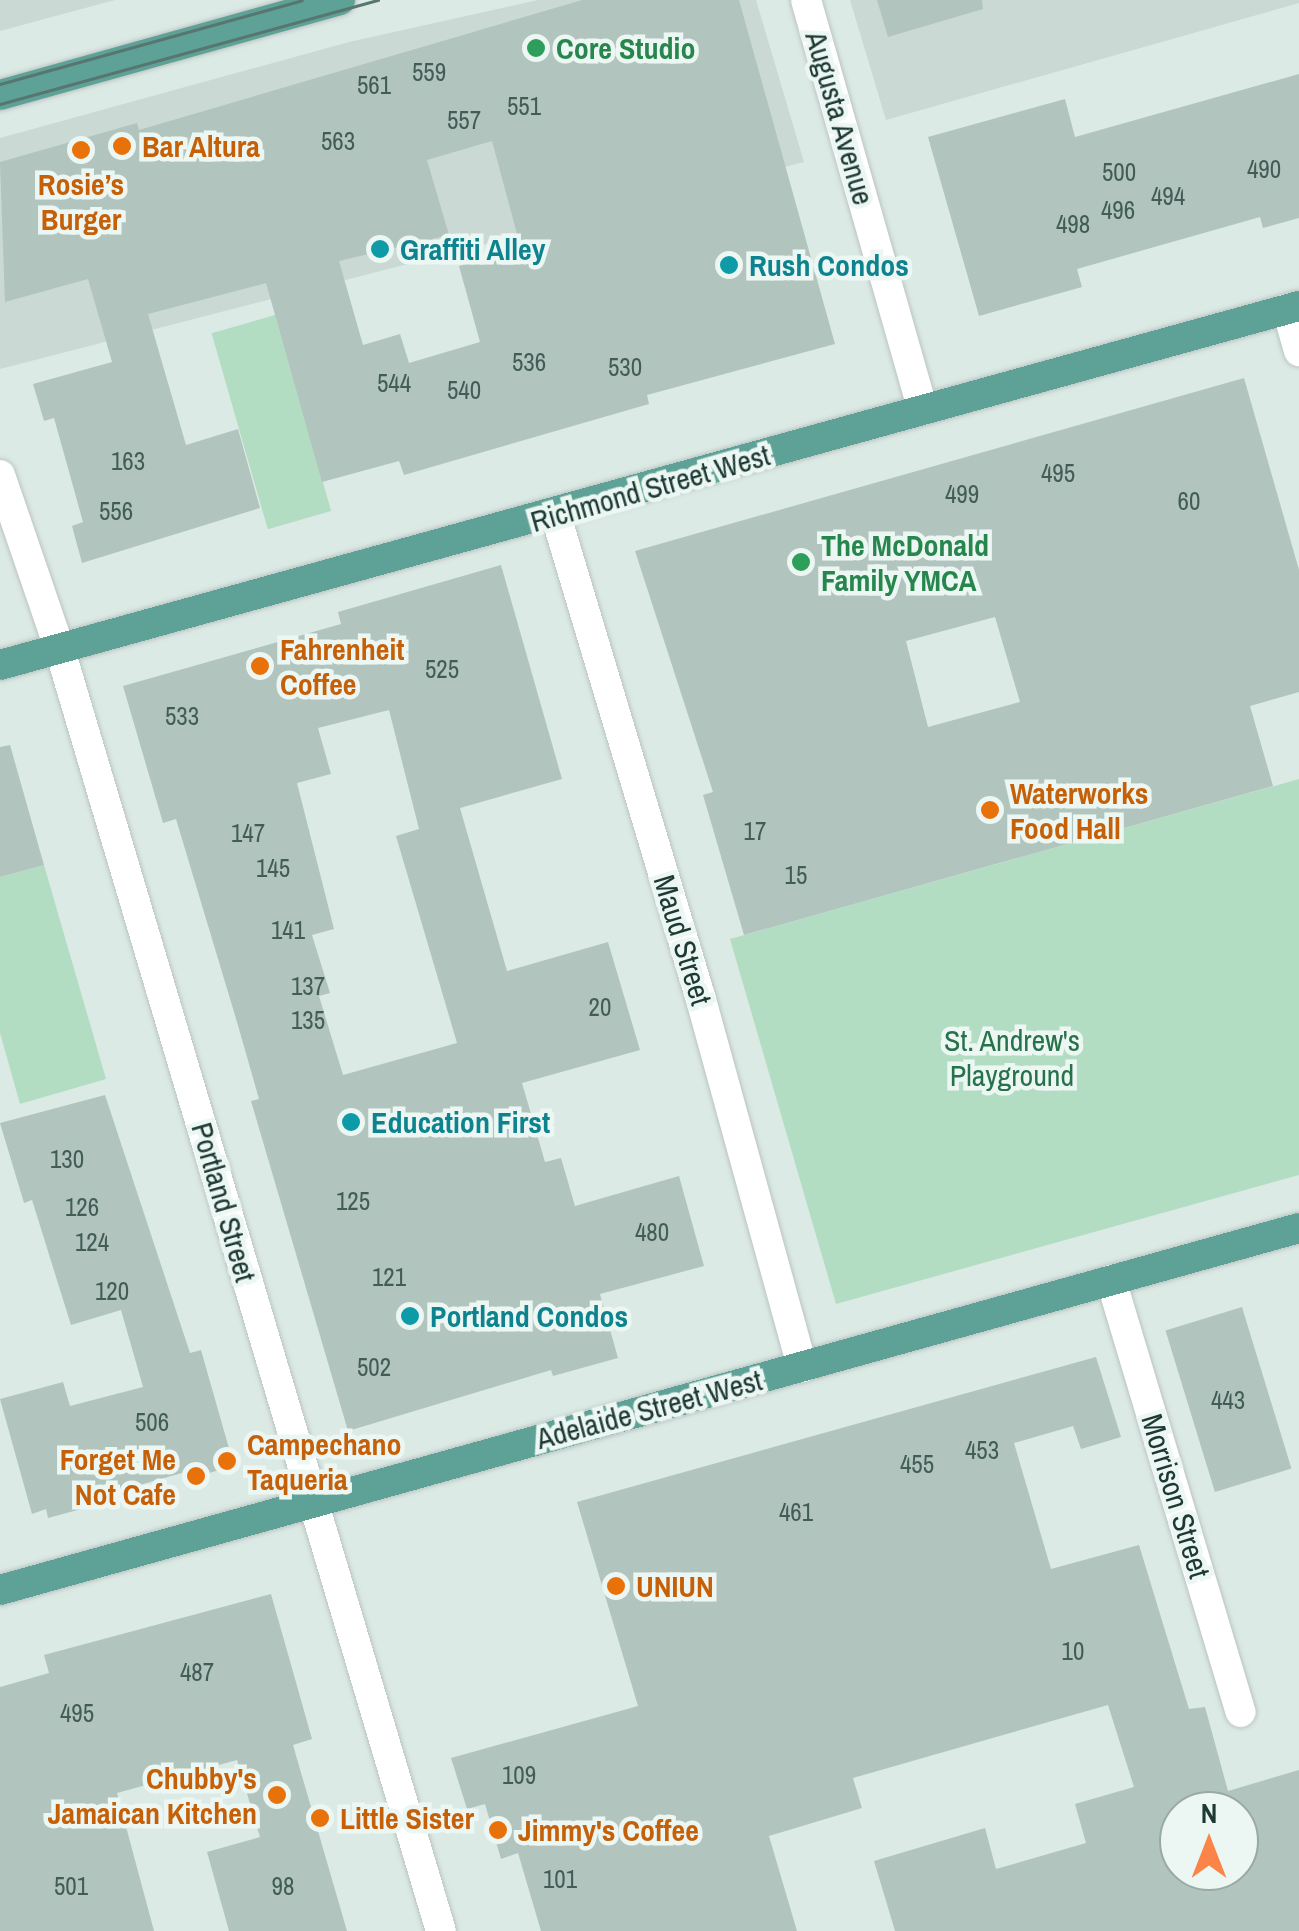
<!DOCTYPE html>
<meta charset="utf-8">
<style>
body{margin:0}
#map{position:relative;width:1299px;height:1931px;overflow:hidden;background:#dceae5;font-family:"Archivo Narrow",sans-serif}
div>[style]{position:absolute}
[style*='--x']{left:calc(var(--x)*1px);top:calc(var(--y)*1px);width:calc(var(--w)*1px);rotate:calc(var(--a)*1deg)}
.built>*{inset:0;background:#cad9d4}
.green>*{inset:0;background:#b3ddc2;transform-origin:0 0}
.building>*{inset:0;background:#b1c4be;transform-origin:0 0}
.roads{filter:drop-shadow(0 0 2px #bbc4c2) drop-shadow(0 0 2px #bbc4c2)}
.minor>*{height:30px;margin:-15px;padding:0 15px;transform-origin:15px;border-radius:15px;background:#fff}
.major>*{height:30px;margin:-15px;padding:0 15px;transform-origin:15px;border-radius:15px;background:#5ea297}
.tram>*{height:2.5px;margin:-1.25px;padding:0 1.25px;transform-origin:1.25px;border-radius:1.25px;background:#577670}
.dots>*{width:28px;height:28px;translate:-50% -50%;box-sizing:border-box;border:5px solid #ecf6f2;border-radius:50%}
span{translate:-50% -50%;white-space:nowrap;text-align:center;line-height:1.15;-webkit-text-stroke:9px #ecf6f2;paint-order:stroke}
.number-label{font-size:25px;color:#425c56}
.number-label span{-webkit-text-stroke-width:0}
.leisure-label{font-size:30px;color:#27864d;font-weight:700}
.left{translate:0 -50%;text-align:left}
.street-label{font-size:30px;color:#1d3934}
.food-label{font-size:30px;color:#c56008;font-weight:700}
.right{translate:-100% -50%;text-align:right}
.culture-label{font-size:30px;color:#0d838f;font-weight:700}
.park-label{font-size:30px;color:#26724a}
.north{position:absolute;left:1159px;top:1791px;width:100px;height:100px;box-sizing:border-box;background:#ecf6f2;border:2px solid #99aaa6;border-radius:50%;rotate:0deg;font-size:28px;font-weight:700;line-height:40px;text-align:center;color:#1d3934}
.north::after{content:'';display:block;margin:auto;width:35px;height:45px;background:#fb8449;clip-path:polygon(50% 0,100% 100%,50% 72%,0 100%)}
</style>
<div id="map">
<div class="built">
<i style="clip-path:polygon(0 0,115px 0,0 31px)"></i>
<i style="clip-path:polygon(538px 0,756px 0,804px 162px,0 369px,0 138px,349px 42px)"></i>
<i style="clip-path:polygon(850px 0,1299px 0,1299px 3px,886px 120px)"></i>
</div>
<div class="green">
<i style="left:275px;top:315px;width:204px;height:66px;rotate:74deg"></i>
<i style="clip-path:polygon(1299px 779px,1299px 1175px,836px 1304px,730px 939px)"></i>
<i style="clip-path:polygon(44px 865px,106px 1079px,20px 1104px,0 1033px,0 877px)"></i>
</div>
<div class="building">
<i style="clip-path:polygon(evenodd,582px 0,739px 0,835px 344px,647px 395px,649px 404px,404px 475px,399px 461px,322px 482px,266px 283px,148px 314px,186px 445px,238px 429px,260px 508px,82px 563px,72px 526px,83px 522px,54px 418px,44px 421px,33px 384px,112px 362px,88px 279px,5px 302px,0 162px,137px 123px,139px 130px,582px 0,492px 141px,521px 249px,459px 266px,480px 342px,409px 363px,400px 334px,363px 345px,339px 261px,449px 235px,427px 160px,492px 141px)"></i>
<i style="clip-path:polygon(877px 0,982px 0,983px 9px,888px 37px)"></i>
<i style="clip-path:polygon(1299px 74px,1299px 218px,1263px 228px,1260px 217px,1077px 269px,1082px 287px,979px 316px,928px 137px,1065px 99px,1075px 137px)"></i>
<i style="clip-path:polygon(evenodd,1244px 378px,1299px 570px,1299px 692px,1250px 706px,1273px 786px,744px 935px,703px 795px,713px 792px,635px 551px,1244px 378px,995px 617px,1020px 702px,928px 727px,906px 641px,995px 617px)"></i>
<i style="clip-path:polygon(evenodd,501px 565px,562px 779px,460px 808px,507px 971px,608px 942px,640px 1050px,522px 1083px,545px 1162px,561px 1158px,575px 1206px,679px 1176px,704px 1266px,600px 1294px,618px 1358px,553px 1376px,551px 1370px,348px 1431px,251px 1101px,259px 1099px,237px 1022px,176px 819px,163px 823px,123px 686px,341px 624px,338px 612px,501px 565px,389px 710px,419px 829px,396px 836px,457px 1043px,343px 1075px,319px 996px,330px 993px,312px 935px,334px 929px,297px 783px,331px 774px,318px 728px,389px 710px)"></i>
<i style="clip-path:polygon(10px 745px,44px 865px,0 877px,0 747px)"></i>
<i style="clip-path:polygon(105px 1095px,190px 1353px,201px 1350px,234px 1466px,198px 1476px,196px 1469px,83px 1501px,85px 1508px,48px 1518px,46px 1509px,32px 1514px,0 1399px,63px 1382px,70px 1406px,143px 1387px,121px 1310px,71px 1325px,32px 1200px,24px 1203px,0 1123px)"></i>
<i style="left:1242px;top:1307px;width:169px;height:80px;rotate:73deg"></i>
<i style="clip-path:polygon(evenodd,1096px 1357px,1121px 1437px,1081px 1449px,1073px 1426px,1014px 1443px,1051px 1569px,1139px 1545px,1189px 1709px,1205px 1707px,1228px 1791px,1299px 1770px,1299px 1931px,895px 1931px,874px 1861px,985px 1828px,996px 1869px,1086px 1843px,1075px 1804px,1134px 1787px,1108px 1705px,853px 1778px,862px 1808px,769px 1836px,797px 1931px,541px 1931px,518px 1853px,501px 1859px,485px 1804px,467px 1809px,451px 1758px,638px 1706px,577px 1502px,1096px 1357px,1179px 1811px,1239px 1811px,1239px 1871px,1179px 1871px,1179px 1811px)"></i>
<i style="clip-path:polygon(271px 1594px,312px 1739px,293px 1745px,347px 1931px,229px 1931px,207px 1852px,260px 1837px,237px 1760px,117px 1793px,154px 1931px,0 1931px,0 1687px,49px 1673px,44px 1655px)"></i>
</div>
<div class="roads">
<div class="minor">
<i style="--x:806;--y:0;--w:426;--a:74.1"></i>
<i style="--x:1287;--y:309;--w:44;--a:74.1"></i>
<i style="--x:0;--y:475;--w:185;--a:71.1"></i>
<i style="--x:60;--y:650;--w:1336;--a:73.44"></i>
<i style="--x:556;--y:516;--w:501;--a:73.3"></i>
<i style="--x:700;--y:996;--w:385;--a:74.6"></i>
<i style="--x:1111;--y:1280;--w:451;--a:73.3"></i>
</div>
<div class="major">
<i style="--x:0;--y:95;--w:353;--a:-15.6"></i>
<i style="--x:0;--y:665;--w:1348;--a:-15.45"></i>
<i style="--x:0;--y:1590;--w:1348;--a:-15.57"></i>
</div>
</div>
<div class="tram">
<i style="--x:0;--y:84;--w:313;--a:-15.5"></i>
<i style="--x:0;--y:104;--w:392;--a:-15.4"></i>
</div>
<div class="dots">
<i style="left:536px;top:48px;background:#2e9e5b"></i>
<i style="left:122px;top:146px;background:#e8710a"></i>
<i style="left:81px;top:150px;background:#e8710a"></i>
<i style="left:380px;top:249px;background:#0f9aa8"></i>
<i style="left:729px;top:265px;background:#0f9aa8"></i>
<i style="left:801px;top:562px;background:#2e9e5b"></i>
<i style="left:260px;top:666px;background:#e8710a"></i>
<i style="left:990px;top:810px;background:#e8710a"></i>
<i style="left:351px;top:1122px;background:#0f9aa8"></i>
<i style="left:410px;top:1316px;background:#0f9aa8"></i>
<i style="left:227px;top:1461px;background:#e8710a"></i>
<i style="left:196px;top:1476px;background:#e8710a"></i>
<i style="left:616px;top:1586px;background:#e8710a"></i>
<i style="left:277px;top:1795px;background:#e8710a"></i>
<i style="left:320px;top:1818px;background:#e8710a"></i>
<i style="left:498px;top:1830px;background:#e8710a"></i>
</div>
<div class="number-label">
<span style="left:429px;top:72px">559</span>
<span style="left:374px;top:85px">561</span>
<span style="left:524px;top:106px">551</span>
<span style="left:464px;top:120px">557</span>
<span style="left:338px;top:141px">563</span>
<span style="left:1264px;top:169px">490</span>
<span style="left:1119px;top:172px">500</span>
<span style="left:1168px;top:196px">494</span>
<span style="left:1118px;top:210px">496</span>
<span style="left:1073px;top:224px">498</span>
<span style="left:529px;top:362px">536</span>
<span style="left:625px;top:367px">530</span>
<span style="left:394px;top:383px">544</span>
<span style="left:464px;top:390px">540</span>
<span style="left:128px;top:461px">163</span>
<span style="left:1058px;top:473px">495</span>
<span style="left:962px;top:494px">499</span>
<span style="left:1189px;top:501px">60</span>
<span style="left:116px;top:511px">556</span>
<span style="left:442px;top:669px">525</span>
<span style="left:182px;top:716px">533</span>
<span style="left:755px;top:831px">17</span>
<span style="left:248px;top:833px">147</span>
<span style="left:273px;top:868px">145</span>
<span style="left:796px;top:875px">15</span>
<span style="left:288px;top:930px">141</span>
<span style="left:308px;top:986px">137</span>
<span style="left:600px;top:1007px">20</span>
<span style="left:308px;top:1020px">135</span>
<span style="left:67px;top:1159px">130</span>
<span style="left:353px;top:1201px">125</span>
<span style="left:82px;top:1207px">126</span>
<span style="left:652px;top:1232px">480</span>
<span style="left:92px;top:1242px">124</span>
<span style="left:389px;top:1277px">121</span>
<span style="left:112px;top:1291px">120</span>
<span style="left:374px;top:1367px">502</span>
<span style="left:1228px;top:1400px">443</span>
<span style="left:152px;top:1422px">506</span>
<span style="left:982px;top:1450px">453</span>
<span style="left:917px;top:1464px">455</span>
<span style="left:796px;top:1512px">461</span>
<span style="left:1073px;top:1651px">10</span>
<span style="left:197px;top:1672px">487</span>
<span style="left:77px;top:1713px">495</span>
<span style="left:519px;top:1775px">109</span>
<span style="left:560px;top:1879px">101</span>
<span style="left:71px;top:1886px">501</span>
<span style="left:283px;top:1886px">98</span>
</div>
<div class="leisure-label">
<span class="left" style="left:556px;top:48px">Core Studio</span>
<span class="left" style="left:821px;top:562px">The McDonald<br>Family YMCA</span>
</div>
<div class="street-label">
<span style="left:840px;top:118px;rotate:74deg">Augusta Avenue</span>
<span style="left:650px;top:488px;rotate:-16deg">Richmond Street West</span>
<span style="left:683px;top:940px;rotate:73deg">Maud Street</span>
<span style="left:224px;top:1202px;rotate:74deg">Portland Street</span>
<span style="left:649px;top:1409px;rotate:-15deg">Adelaide Street West</span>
<span style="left:1176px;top:1496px;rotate:73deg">Morrison Street</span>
</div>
<div class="food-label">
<span class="left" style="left:142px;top:146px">Bar Altura</span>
<span style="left:81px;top:201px">Rosie’s<br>Burger</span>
<span class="left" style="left:280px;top:666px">Fahrenheit<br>Coffee</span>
<span class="left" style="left:1010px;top:810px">Waterworks<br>Food Hall</span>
<span class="left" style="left:247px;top:1461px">Campechano<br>Taqueria</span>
<span class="right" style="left:176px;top:1476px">Forget Me<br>Not Cafe</span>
<span class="left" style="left:636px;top:1586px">UNIUN</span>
<span class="right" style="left:257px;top:1795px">Chubby's<br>Jamaican Kitchen</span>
<span class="left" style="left:340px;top:1818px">Little Sister</span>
<span class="left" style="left:518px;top:1830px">Jimmy's Coffee</span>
</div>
<div class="culture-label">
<span class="left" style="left:400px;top:249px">Graffiti Alley</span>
<span class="left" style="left:749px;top:265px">Rush Condos</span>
<span class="left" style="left:371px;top:1122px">Education First</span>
<span class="left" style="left:430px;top:1316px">Portland Condos</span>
</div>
<div class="park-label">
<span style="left:1012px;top:1057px">St. Andrew's<br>Playground</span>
</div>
<div class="north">N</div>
</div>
